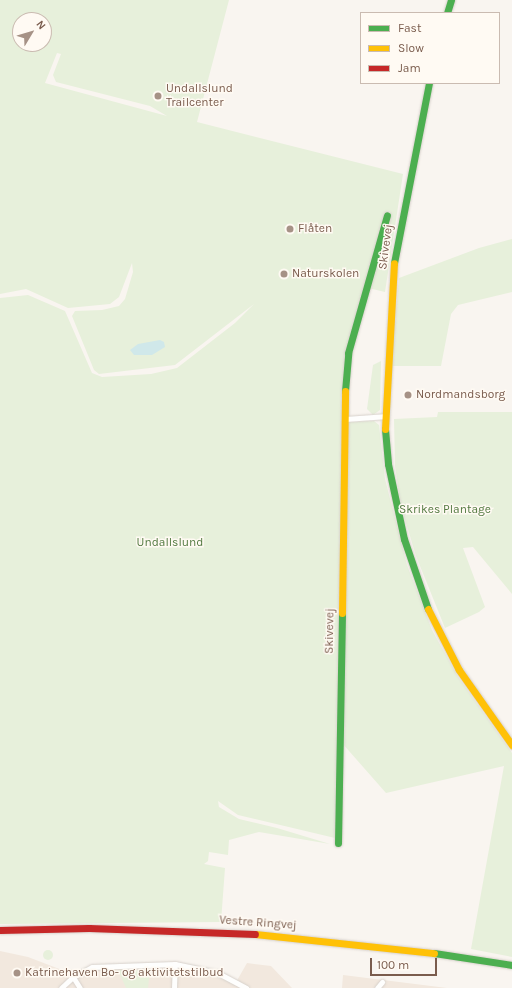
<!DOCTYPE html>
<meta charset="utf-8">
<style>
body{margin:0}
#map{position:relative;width:512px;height:988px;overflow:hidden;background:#f9f5f0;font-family:Karla,sans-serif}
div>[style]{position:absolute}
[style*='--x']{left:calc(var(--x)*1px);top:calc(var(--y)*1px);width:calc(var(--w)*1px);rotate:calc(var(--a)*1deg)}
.residential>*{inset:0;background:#f2e8de}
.green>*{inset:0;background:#e7f0db}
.round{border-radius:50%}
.water>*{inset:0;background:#d0e8ea}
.roads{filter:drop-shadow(0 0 1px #d7d1cb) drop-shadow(0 0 1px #d7d1cb)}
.street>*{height:5px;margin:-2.5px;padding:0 2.5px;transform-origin:2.5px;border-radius:2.5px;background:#fefefd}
.fast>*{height:7px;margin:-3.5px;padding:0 3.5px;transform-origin:3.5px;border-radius:3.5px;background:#4caf50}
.slow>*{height:7px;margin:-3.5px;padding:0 3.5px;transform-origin:3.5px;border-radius:3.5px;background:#ffc107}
.jam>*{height:7px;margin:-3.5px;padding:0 3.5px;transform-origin:3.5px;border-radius:3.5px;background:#c62828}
.dots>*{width:11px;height:11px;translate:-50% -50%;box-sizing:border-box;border:2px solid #fffaf3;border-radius:50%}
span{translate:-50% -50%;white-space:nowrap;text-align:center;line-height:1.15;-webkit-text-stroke:3px #fffaf3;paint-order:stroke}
.poi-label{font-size:12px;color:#7a5c4d}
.left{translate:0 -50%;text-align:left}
.street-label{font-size:12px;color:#7a5c4d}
.park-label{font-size:12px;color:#537a41}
.legend{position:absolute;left:360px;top:12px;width:140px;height:72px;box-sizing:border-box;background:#fffaf3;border:1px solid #cabbb1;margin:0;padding:5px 7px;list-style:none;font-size:12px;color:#7a5c4d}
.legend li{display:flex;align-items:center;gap:8px;height:20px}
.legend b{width:20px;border:1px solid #cabbb1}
.north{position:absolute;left:12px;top:12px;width:40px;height:40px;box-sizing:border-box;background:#fffaf3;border:1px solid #cabbb1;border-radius:50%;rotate:52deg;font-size:11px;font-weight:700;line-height:16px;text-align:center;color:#7a5c4d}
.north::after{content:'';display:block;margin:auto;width:14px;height:18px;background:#a69286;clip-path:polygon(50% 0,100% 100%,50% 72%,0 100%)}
.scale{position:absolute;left:370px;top:958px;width:67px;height:18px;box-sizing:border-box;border:2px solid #7a5c4d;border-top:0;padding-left:5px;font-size:12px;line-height:14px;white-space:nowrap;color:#7a5c4d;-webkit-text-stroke:3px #fffaf3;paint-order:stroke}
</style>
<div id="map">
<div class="residential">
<i style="clip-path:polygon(0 951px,28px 957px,62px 970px,154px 966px,195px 969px,235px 984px,247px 963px,271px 966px,292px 988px,0 988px)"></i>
<i style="clip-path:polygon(343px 975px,447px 988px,342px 988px)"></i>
</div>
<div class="green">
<i style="clip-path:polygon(evenodd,0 0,229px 0,197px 122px,403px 174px,385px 292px,364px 287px,346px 352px,335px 838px,238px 815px,218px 801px,219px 807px,239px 819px,277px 828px,330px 844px,259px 832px,229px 840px,228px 855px,209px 852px,208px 861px,204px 864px,225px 868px,221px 922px,0 924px,0 298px,28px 295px,65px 311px,92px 373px,102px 377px,151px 374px,177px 368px,235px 323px,254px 304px,175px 365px,99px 374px,94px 370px,72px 316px,75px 311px,102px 310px,119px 306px,125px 299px,133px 272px,132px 263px,119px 297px,110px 304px,68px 308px,26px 289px,0 294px,0 0,20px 20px,44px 20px,44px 44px,20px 44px,20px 20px,0 0,57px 53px,61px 54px,53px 75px,56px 82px,150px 106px,167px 116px,45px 83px,57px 53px)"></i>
<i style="clip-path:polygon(512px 239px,512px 292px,458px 305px,451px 314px,441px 366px,391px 366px,399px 278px,479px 248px)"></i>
<i style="clip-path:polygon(381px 361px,380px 410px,373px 415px,367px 409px,373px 365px)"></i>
<i style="clip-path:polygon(438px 412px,512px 412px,512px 594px,473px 547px,463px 548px,485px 607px,479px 612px,445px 628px,416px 556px,401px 506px,395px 466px,394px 419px,437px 417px)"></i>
<i style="clip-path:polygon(374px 421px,379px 425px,385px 479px,407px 565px,432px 630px,458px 677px,512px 753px,512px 957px,471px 949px,504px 766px,386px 793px,342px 743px,347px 422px)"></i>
<i class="round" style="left:43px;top:950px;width:10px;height:10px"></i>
<i style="clip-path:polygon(118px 970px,150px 970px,148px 988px,126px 988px)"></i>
</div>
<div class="water">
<i style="clip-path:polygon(160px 340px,164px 342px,165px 347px,152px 355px,134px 355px,130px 350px,138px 344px)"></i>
</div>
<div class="roads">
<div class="street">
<i style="--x:345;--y:419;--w:39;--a:-4"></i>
<i style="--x:73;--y:977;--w:13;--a:58"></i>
<i style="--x:61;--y:988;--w:16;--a:-43"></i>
<i style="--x:73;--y:977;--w:21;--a:-28"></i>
<i style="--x:92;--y:967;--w:83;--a:-2.1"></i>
<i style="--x:175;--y:964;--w:44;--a:11.8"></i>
<i style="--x:218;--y:973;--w:32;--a:28"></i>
<i style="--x:174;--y:988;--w:24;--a:-88"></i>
<i style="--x:377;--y:988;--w:8;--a:-50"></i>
</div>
<div class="fast">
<i style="--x:447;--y:13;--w:14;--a:-73"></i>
<i style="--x:394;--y:263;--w:183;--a:-79"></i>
<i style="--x:345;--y:391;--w:38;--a:-85"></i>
<i style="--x:348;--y:353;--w:143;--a:-74.2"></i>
<i style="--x:385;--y:429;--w:35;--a:85"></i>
<i style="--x:388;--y:464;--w:77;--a:78"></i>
<i style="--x:404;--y:539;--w:74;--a:71.1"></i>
<i style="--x:338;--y:843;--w:230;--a:-89"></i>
<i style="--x:434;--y:953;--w:79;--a:8.7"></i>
</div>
<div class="slow">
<i style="--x:385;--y:429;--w:166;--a:-86.9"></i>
<i style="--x:428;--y:609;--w:68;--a:63.1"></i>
<i style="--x:459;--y:670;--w:92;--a:54.8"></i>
<i style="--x:342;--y:613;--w:222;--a:-89.2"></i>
<i style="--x:255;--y:934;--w:180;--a:6.1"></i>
</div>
<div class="jam">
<i style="--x:0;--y:930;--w:89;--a:-1.3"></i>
<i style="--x:89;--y:928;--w:166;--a:2.1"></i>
</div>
</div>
<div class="dots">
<i style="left:158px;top:96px;background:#a69286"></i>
<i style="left:290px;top:229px;background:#a69286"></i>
<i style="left:284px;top:274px;background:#a69286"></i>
<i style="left:408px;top:395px;background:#a69286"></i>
<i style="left:17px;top:973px;background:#a69286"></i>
</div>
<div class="poi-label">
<span class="left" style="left:166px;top:96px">Undallslund<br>Trailcenter</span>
<span class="left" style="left:298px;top:229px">Flåten</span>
<span class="left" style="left:292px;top:274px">Naturskolen</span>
<span class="left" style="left:416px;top:395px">Nordmandsborg</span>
<span class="left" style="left:25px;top:973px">Katrinehaven Bo- og aktivitetstilbud</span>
</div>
<div class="street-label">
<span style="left:386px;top:247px;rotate:-82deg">Skivevej</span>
<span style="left:330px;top:631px;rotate:-89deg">Skivevej</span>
<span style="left:258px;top:923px;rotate:4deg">Vestre Ringvej</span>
</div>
<div class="park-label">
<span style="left:445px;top:510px">Skrikes Plantage</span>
<span style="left:170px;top:543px">Undallslund</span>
</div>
<ul class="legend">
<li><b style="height:5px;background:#4caf50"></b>Fast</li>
<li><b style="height:5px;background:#ffc107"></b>Slow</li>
<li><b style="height:5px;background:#c62828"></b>Jam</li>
</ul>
<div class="north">N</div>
<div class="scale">100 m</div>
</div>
